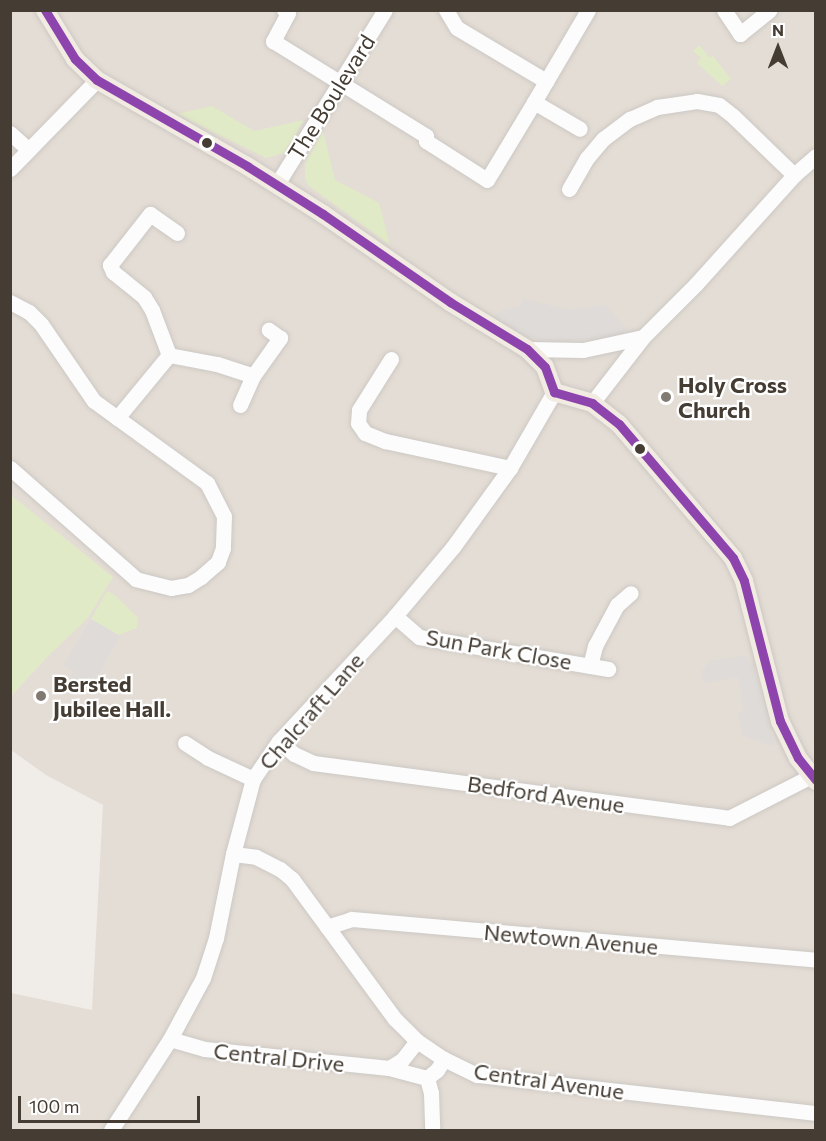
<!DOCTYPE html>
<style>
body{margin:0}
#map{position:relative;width:826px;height:1141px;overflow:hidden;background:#f0ece8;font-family:Commissioner,sans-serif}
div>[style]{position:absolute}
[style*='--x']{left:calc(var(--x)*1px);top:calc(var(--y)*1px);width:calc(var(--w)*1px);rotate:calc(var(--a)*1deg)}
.residential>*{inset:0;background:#e4ddd5}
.green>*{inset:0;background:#e1eac6}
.parking>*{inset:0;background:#dfdbd8}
.roads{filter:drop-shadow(0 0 2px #ccc8c4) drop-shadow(0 0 2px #ccc8c4)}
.minor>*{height:15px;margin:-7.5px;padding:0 7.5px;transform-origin:7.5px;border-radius:7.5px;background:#fdfcfc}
.major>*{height:18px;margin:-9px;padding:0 9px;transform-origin:9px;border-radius:9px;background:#f1ebe2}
.bus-1>*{height:9px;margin:-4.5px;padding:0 4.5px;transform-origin:4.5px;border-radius:4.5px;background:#8e44ad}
.dots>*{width:16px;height:16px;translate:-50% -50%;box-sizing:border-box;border:3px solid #fff;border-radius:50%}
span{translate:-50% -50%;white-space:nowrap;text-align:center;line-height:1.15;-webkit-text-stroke:4.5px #fff;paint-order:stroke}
.street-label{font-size:22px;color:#453d34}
.poi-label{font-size:22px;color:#453d34;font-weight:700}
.left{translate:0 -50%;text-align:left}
.frame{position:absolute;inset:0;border:12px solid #453d34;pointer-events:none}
.north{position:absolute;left:748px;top:18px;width:60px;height:60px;-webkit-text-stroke:4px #fff;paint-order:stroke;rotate:0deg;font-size:16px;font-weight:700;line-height:24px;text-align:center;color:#453d34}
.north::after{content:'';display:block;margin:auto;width:21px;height:27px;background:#453d34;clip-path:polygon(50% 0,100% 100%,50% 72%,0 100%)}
.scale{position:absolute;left:18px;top:1096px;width:182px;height:27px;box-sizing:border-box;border:3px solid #453d34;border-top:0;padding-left:8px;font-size:18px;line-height:21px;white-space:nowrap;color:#453d34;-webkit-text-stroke:4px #fff;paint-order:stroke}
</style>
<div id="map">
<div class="residential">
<i style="clip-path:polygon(11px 11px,815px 11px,815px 1130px,11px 1130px,11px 993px,92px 1010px,103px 805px,46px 775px,11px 750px,11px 696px,44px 660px,11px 495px)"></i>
</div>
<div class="green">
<i style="clip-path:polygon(699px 45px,710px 58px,713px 56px,731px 79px,722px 86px,697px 63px,701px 58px,693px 51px)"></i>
<i style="clip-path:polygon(212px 106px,254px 131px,304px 120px,284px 153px,266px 158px,177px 114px)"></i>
<i style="clip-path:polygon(323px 131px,335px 180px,379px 203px,390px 245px,309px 186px,305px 179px,305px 164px)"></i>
<i style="clip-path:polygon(11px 495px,113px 577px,88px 618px,44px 660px,11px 696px)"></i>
<i style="clip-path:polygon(107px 591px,116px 596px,138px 618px,137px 628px,118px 635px,91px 619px)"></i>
</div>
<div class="parking">
<i style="clip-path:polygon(524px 299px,569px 310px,606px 305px,629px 332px,604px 339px,555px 342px,527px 337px,492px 317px,501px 311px,519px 306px)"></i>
<i style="clip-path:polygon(91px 619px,120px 636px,100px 672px,85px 689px,70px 678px,74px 672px,64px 665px)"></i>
<i style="clip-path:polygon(746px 655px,748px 662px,753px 662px,775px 747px,743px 736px,737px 713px,744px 711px,738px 677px,704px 683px,701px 671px,710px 661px)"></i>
</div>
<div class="roads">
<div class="minor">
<i style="--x:284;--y:10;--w:5;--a:37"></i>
<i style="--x:288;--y:13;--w:32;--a:118"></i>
<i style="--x:273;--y:41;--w:180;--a:31.8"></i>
<i style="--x:426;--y:136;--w:5;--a:90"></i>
<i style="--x:426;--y:141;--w:72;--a:32.6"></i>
<i style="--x:487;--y:180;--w:91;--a:-58.9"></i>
<i style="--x:534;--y:102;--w:53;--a:30.4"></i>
<i style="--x:446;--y:10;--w:21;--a:59"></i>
<i style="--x:457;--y:28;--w:104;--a:30.8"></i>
<i style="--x:724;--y:10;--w:29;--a:56"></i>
<i style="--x:740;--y:34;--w:38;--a:-39"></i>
<i style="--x:534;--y:102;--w:107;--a:-59.6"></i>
<i style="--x:10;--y:133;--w:25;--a:42"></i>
<i style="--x:10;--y:169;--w:124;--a:-45.7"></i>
<i style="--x:277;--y:184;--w:205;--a:-58.2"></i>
<i style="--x:569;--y:189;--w:36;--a:-60"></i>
<i style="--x:587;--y:158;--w:25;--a:-50"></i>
<i style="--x:603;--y:139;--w:34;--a:-37"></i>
<i style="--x:630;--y:119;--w:30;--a:-24"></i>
<i style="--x:657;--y:107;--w:40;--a:-8.5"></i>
<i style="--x:697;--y:101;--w:22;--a:10"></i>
<i style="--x:719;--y:105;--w:18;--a:38"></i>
<i style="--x:733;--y:116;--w:85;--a:44"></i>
<i style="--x:10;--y:302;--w:21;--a:28"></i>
<i style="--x:29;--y:312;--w:17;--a:45"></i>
<i style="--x:41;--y:324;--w:93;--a:55.5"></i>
<i style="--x:94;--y:401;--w:140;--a:36"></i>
<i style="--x:207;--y:483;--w:37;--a:63"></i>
<i style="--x:224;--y:516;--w:32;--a:92"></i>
<i style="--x:223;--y:548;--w:15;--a:110"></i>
<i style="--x:218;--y:562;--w:23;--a:139"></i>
<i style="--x:201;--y:577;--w:15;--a:148"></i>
<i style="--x:188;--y:585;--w:17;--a:170"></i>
<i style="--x:171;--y:588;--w:36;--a:-166"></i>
<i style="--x:136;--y:579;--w:168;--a:-138.6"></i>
<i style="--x:527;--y:349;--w:56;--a:1"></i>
<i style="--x:583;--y:350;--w:61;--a:-12.2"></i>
<i style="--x:169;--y:355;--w:48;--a:-110.7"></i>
<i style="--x:152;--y:310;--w:15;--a:-122"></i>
<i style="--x:144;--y:297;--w:40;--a:-141"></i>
<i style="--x:113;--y:272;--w:8;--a:-113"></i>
<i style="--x:110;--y:265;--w:65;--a:-51.9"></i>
<i style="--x:150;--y:214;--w:33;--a:35"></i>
<i style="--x:391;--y:359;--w:60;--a:122.1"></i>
<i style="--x:359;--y:410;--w:13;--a:94"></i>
<i style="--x:358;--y:423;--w:12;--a:55"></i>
<i style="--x:365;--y:433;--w:22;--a:22"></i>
<i style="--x:385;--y:441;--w:128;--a:12.2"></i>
<i style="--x:592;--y:403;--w:83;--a:-52.3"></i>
<i style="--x:643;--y:337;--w:75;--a:-45"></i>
<i style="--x:696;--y:284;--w:147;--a:-48"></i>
<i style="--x:794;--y:175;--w:29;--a:-41"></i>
<i style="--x:240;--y:405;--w:32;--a:-66"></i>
<i style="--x:253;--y:376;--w:47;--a:-54.6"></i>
<i style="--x:280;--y:338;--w:14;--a:-144"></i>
<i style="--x:117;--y:418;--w:82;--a:-50.5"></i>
<i style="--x:169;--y:355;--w:49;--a:10.6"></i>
<i style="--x:217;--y:364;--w:38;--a:18"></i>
<i style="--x:395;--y:616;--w:32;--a:41"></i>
<i style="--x:419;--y:637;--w:192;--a:9.6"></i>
<i style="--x:590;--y:666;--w:21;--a:-76"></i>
<i style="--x:595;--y:646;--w:47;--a:-61.8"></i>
<i style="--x:617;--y:605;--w:18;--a:-41"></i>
<i style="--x:279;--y:741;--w:20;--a:41"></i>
<i style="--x:294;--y:754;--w:21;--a:25"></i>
<i style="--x:313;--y:763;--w:420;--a:7.5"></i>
<i style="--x:729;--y:818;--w:92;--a:-27.1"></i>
<i style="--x:185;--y:743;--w:27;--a:33"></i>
<i style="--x:208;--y:758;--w:50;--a:25"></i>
<i style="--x:233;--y:854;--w:23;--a:7"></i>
<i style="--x:256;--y:857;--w:27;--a:27"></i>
<i style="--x:280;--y:869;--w:16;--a:40"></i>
<i style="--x:292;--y:879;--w:174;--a:53.7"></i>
<i style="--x:395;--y:1019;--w:31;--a:45"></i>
<i style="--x:417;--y:1041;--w:32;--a:34"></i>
<i style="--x:444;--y:1059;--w:37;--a:26"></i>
<i style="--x:477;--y:1075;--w:341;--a:6.4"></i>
<i style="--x:327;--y:927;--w:25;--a:-18"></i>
<i style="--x:351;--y:919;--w:467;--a:5"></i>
<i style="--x:170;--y:1039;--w:36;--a:16"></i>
<i style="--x:205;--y:1049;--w:185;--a:5.9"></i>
<i style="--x:389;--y:1068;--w:39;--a:15"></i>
<i style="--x:427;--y:1078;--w:13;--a:-39"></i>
<i style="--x:437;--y:1070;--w:13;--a:-58"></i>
<i style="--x:389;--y:1068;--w:15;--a:-32"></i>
<i style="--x:402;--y:1060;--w:24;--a:-52"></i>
<i style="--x:427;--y:1078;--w:16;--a:75"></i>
<i style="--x:431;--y:1093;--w:37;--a:88"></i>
<i style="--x:111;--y:1130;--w:108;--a:-57"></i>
<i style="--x:170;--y:1039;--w:69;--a:-61.6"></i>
<i style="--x:203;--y:978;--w:42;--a:-72"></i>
<i style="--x:216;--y:938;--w:86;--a:-78.6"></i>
<i style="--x:233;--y:854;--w:78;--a:-75.1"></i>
<i style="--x:253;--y:779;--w:46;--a:-55.6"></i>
<i style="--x:279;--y:741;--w:171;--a:-47.1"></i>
<i style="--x:395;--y:616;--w:90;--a:-50"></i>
<i style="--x:453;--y:547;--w:97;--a:-54.2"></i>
<i style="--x:510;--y:468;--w:88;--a:-59.9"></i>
</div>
<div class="major">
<i style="--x:45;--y:10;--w:57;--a:58.5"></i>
<i style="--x:75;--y:59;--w:30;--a:44"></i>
<i style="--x:97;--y:80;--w:173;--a:29.8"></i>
<i style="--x:247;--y:166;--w:90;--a:32.3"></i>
<i style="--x:323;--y:214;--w:155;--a:34.7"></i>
<i style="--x:450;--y:302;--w:90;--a:31.4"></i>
<i style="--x:527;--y:349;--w:25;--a:45"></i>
<i style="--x:545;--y:367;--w:27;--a:70"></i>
<i style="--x:554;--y:392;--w:40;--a:16"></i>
<i style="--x:592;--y:403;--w:34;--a:38"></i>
<i style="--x:619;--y:424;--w:176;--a:49.6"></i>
<i style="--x:733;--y:558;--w:25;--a:64"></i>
<i style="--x:744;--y:581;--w:145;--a:75.6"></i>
<i style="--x:780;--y:721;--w:41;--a:64.1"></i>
<i style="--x:798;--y:758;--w:29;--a:52"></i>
</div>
</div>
<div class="bus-1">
<i style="--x:45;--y:10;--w:57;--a:58.5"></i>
<i style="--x:75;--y:59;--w:30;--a:44"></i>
<i style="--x:97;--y:80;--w:173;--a:29.8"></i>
<i style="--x:247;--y:166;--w:90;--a:32.3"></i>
<i style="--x:323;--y:214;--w:155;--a:34.7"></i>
<i style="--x:450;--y:302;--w:90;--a:31.4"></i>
<i style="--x:527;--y:349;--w:25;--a:45"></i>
<i style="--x:545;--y:367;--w:27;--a:70"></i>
<i style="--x:554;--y:392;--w:40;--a:16"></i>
<i style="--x:592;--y:403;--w:34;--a:38"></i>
<i style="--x:619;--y:424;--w:176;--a:49.6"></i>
<i style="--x:733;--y:558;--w:25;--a:64"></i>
<i style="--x:744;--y:581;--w:145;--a:75.6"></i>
<i style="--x:780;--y:721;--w:41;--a:64.1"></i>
<i style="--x:798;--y:758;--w:28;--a:51"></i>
</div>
<div class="dots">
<i style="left:207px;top:143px;background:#453d34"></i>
<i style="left:666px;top:397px;background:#817a73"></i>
<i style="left:640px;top:449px;background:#453d34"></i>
<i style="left:41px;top:696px;background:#817a73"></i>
</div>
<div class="street-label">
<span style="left:331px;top:97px;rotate:-58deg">The Boulevard</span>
<span style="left:499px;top:649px;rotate:10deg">Sun Park Close</span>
<span style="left:311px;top:711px;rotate:-49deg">Chalcraft Lane</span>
<span style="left:546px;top:794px;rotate:8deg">Bedford Avenue</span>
<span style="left:571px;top:939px;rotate:5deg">Newtown Avenue</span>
<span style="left:279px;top:1057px;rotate:6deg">Central Drive</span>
<span style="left:549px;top:1081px;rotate:8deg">Central Avenue</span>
</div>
<div class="poi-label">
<span class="left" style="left:678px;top:397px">Holy Cross<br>Church</span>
<span class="left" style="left:53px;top:696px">Bersted<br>Jubilee Hall.</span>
</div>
<div class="frame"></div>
<div class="north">N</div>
<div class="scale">100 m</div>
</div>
